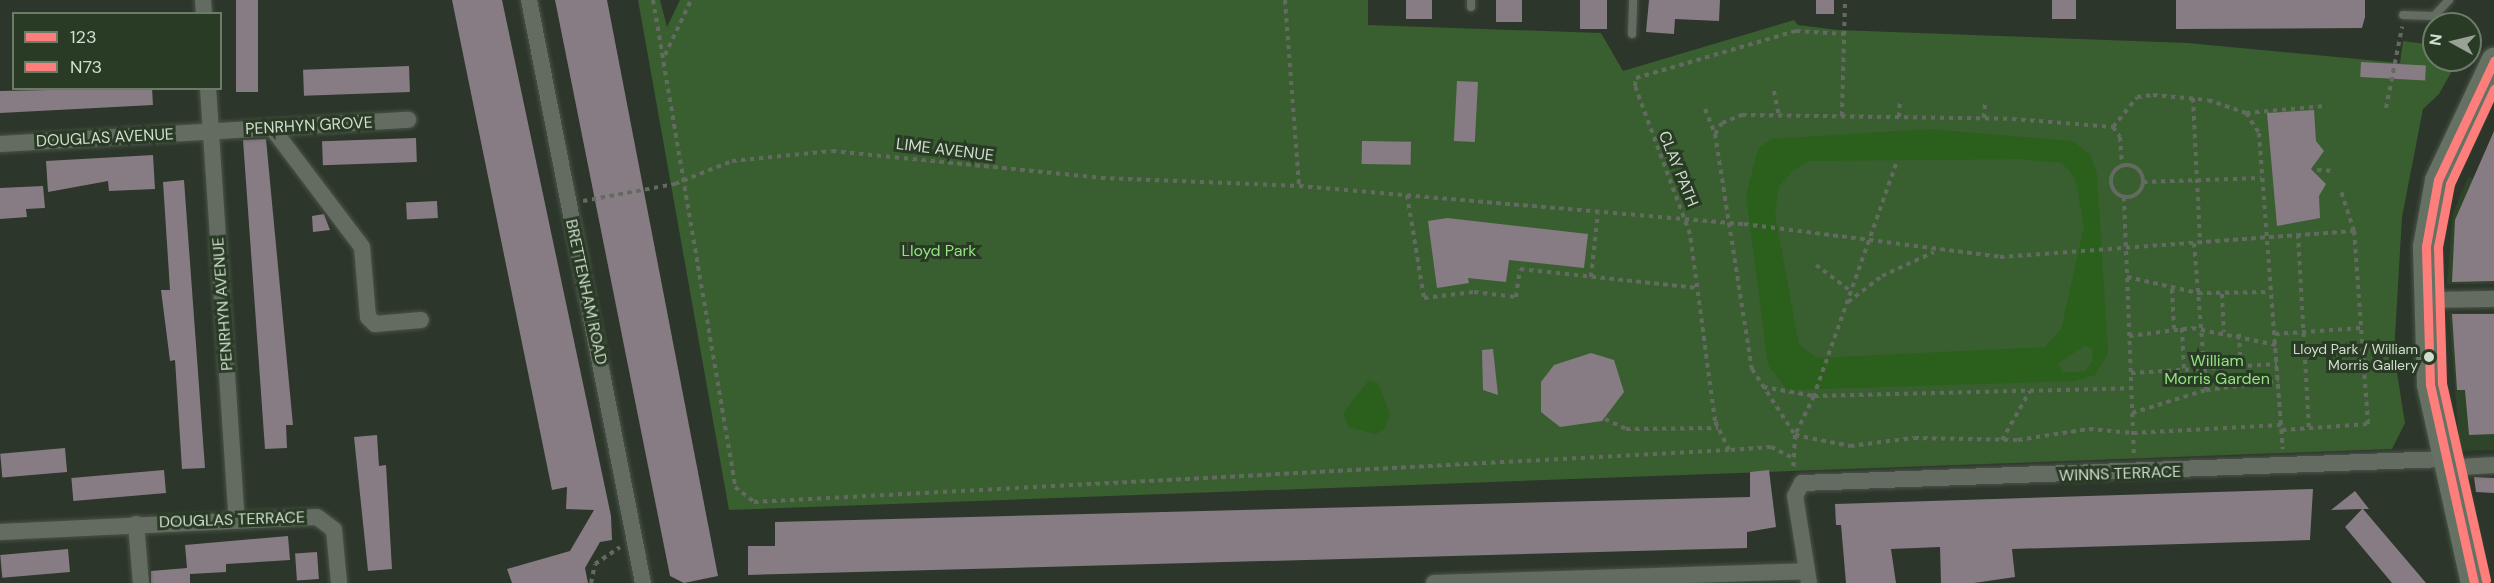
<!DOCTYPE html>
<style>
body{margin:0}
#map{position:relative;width:2494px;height:583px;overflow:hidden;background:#2c362a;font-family:"DM Sans",sans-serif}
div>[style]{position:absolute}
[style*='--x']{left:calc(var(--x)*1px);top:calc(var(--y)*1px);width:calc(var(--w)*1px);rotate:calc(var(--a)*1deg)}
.built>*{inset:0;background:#2f452a}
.green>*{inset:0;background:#395e30}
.water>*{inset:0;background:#2b601c}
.building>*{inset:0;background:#877c83;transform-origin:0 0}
.path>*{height:4px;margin-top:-2px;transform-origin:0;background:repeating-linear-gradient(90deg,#636b61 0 4.5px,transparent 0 9px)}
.path>.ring{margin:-2px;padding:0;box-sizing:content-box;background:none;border:4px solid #636b61;border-radius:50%}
.roads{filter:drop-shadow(0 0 2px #4a5348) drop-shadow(0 0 2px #4a5348)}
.lane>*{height:8px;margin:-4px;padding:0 4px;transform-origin:4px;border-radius:4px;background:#646c62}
.street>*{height:16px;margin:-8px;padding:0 8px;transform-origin:8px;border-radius:8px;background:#646c62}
.primary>*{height:27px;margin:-13.5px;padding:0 13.5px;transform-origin:13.5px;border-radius:13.5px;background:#657162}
.bus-1>*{height:9px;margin:-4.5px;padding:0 4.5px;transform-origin:4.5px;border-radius:4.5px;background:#fd7e7b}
.bus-2>*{height:9px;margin:-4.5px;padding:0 4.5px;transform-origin:4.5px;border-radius:4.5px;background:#fd7e7b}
.dots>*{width:16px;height:16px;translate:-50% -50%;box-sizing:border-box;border:3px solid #293b25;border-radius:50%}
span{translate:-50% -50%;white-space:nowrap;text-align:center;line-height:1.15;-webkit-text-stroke:6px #293b25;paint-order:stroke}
.bus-label{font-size:14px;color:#d2ddcf}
.right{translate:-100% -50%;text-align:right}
.street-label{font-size:16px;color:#d2ddcf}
.park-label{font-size:16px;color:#94e282}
.legend{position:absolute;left:12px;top:12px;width:210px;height:78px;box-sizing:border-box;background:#293b25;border:2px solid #6d7c69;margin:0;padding:8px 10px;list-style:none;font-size:18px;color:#d2ddcf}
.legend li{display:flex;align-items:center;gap:12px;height:30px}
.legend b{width:30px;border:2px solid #6d7c69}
.north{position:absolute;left:2422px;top:12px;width:60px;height:60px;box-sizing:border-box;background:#293b25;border:2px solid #6d7c69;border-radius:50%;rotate:278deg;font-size:16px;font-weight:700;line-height:24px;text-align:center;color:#d2ddcf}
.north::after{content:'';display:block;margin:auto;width:21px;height:27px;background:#98a395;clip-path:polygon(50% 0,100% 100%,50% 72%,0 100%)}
</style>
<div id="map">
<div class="built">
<i style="clip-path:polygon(2468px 177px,2494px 185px,2494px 284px,2447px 284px,2453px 213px)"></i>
<i style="clip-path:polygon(2449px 313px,2494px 313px,2494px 450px,2460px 451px)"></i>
</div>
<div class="green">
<i style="clip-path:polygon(638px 0,660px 0,667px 27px,680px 0,1368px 0,1368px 25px,1601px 33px,1623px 71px,1794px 20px,1798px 25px,1838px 30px,2188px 43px,2400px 63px,2403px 41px,2434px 45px,2434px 60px,2458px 60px,2439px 94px,2423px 109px,2402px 217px,2394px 354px,2405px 423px,2392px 449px,729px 510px)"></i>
</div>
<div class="water">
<i style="clip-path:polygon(evenodd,1929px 129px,2072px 141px,2090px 154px,2097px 174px,2108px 354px,2095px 375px,2074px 381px,1787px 390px,1768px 365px,1746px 195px,1758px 149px,1771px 139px,1929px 129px,2019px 159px,2062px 163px,2075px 178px,2084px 227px,2061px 329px,2045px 347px,1817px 358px,1799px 345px,1775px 214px,1779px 186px,1794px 170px,1809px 161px,2019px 159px,1929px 129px,2084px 346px,2092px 348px,2093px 361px,2085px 371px,2062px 373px,2059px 363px,2084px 346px)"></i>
<i style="clip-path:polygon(1369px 380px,1378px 383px,1390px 414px,1384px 430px,1375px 434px,1349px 427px,1343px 413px)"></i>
</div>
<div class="building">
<i style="left:236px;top:0;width:22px;height:92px"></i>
<i style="clip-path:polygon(452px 0,502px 0,611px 516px,612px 540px,600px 542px,585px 568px,588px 583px,512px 583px,507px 569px,570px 551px,594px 510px,566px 509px,567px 487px,552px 490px)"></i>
<i style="clip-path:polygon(555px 0,607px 0,718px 576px,684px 583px,670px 576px)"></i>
<i style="left:1406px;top:0;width:26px;height:19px"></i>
<i style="left:1496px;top:0;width:26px;height:22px"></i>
<i style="left:1580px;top:0;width:27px;height:29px"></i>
<i style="clip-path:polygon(1649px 0,1720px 0,1719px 21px,1675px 19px,1674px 34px,1646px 32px)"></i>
<i style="left:1816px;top:0;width:18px;height:14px"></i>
<i style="left:2052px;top:0;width:24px;height:19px"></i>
<i style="clip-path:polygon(2176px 0,2365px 0,2365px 17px,2362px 28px,2176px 29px)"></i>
<i style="left:2361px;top:62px;width:65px;height:15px;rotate:3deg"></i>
<i style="left:409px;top:66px;width:26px;height:106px;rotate:88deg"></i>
<i style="left:1457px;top:81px;width:21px;height:60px;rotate:3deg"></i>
<i style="clip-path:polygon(152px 88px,153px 105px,0 113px,0 91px)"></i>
<i style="clip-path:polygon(2314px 110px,2316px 141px,2324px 151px,2311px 169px,2326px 184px,2319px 196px,2320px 218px,2277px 226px,2267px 113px)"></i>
<i style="clip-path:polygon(2494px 131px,2494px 281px,2452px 282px,2455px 220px)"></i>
<i style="left:416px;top:138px;width:24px;height:94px;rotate:88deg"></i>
<i style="clip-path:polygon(266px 139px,293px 425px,286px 425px,287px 448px,265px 449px,243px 140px)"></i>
<i style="left:1362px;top:141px;width:49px;height:23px;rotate:1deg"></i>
<i style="clip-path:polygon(153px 155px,155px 189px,109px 191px,108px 181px,48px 192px,46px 161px)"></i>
<i style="clip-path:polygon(184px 180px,205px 468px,182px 469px,175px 360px,170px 361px,161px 290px,170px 290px,163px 182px)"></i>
<i style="clip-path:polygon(43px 186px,45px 208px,26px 209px,27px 217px,0 219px,0 188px)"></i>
<i style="left:437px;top:201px;width:17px;height:31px;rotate:87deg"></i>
<i style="clip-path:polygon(324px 214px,330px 230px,313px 232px,312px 216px)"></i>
<i style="clip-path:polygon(1447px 218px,1588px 234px,1584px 268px,1509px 260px,1506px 282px,1468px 278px,1469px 283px,1437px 288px,1428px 221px)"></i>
<i style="clip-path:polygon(2452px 314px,2494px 314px,2494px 434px,2469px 435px,2465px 390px,2457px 390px)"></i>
<i style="clip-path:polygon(1493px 349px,1498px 395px,1483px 390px,1482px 350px)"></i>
<i style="clip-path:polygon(1591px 353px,1614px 360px,1624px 392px,1602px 421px,1560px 427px,1541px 412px,1541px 382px,1554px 365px)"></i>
<i style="clip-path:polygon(377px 435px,379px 466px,386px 465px,392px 569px,368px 571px,354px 437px)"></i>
<i style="left:65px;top:448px;width:24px;height:65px;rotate:85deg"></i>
<i style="left:164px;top:470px;width:23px;height:93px;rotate:85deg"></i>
<i style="clip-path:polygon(1769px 470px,1776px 527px,1747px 532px,1747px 548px,748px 575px,748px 546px,775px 546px,775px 522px,1750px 497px,1750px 472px)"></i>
<i style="clip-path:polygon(2474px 477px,2494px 478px,2494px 493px,2476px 492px)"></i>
<i style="clip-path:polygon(2313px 489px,2310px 540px,2012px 549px,2015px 577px,1974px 583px,1941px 583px,1940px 547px,1891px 549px,1896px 583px,1846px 583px,1841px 525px,1836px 525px,1835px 504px)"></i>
<i style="clip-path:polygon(2355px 491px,2369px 509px,2363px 509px,2426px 583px,2392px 583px,2345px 527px,2362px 509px,2331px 510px)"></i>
<i style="clip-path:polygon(288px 536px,290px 560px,226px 564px,226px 572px,190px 574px,190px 583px,151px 583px,151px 571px,187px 568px,185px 545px)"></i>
<i style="left:68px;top:549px;width:23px;height:68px;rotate:85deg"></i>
<i style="left:317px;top:552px;width:27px;height:22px;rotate:86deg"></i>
</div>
<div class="path">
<i style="--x:653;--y:0;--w:494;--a:80.4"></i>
<i style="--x:735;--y:487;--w:24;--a:38"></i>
<i style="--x:754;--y:502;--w:976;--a:-3.05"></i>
<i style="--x:1285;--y:0;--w:187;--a:85.7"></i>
<i style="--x:665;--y:55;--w:61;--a:-64.7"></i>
<i style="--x:1774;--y:91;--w:25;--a:79"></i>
<i style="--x:2193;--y:98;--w:145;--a:87.2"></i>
<i style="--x:2386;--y:108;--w:83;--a:-78.8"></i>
<i style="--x:1705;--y:109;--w:27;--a:68"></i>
<i style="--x:1715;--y:134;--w:238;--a:81.1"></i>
<i style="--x:1752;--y:369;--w:79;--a:56.9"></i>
<i style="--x:2246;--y:113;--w:24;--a:57"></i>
<i style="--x:2259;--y:133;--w:317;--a:85.7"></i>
<i style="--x:1842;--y:116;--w:116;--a:-88.5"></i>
<i style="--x:1899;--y:117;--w:17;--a:-87"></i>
<i style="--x:1984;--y:118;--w:15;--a:-86"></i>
<i style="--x:2113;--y:127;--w:38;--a:-51"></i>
<i style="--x:2137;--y:97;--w:16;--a:-7"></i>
<i style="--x:2153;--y:95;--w:55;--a:5.2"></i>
<i style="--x:2208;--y:100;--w:40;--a:18.9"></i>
<i style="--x:2246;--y:113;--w:79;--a:-5.1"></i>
<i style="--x:2113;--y:127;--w:12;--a:55"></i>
<i style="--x:2120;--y:137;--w:28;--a:86"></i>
<i style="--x:1715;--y:134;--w:13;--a:-58"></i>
<i style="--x:1722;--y:123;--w:22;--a:-22"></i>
<i style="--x:1742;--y:115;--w:270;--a:0.8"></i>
<i style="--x:2012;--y:119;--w:101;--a:4.5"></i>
<i style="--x:1896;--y:164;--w:246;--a:109.5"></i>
<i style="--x:1814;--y:396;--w:317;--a:-1.4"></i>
<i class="ring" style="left:2111px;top:165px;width:28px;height:28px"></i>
<i style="--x:2317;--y:170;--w:17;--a:3"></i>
<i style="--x:2143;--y:182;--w:118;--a:-1.9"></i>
<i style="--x:1407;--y:195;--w:104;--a:80.6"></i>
<i style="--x:1424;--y:298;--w:50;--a:-6.8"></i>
<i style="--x:1474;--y:292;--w:42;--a:6.8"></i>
<i style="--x:1516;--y:297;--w:28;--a:-82"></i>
<i style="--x:1520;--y:269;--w:179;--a:6.1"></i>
<i style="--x:2124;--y:197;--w:257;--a:87.8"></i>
<i style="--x:583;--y:201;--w:94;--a:-10.5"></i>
<i style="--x:675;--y:184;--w:61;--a:-22"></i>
<i style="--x:732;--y:161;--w:100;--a:-5.7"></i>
<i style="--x:832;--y:151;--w:270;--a:5.7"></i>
<i style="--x:1101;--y:178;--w:198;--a:2.3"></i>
<i style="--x:1299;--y:186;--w:447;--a:4.9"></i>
<i style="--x:1744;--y:224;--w:258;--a:7.3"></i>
<i style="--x:2000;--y:257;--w:355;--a:-4.2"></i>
<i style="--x:2298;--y:234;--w:196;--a:86.8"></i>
<i style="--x:2194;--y:243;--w:147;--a:85.3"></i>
<i style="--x:1816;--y:265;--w:45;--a:36.9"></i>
<i style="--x:1591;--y:277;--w:64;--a:-83.8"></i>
<i style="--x:2127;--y:277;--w:73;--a:12.7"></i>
<i style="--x:2198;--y:293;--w:72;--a:-0.8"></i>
<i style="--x:2172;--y:289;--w:40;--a:87.1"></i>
<i style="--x:2222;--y:294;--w:38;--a:87"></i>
<i style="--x:1848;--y:302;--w:43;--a:-37.4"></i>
<i style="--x:1882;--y:276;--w:57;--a:-24.8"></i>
<i style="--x:2182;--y:328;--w:42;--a:87.3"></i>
<i style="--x:2239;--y:334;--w:33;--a:87"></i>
<i style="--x:2275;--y:334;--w:86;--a:-4"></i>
<i style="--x:2129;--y:336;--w:64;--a:-7.2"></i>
<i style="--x:2192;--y:328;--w:86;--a:11.4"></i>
<i style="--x:2131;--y:373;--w:146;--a:-3.5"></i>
<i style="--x:1763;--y:387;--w:52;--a:10"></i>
<i style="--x:1814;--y:396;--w:43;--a:116"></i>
<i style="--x:1795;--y:435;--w:35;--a:93"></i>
<i style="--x:2132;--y:413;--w:77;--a:-17.3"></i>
<i style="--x:2206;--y:390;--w:73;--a:-7.1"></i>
<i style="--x:1605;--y:419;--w:23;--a:25"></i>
<i style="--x:1626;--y:429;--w:92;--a:-0.6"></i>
<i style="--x:2282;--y:430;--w:86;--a:-4"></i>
<i style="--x:2368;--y:424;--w:194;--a:-94.1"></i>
<i style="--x:2354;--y:231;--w:42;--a:-108"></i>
<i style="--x:1795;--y:435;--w:56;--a:11.3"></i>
<i style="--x:1850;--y:446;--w:64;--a:-7.1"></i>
<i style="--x:1914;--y:438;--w:104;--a:1.1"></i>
<i style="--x:2018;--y:440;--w:72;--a:-8.8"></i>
<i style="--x:2089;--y:429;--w:44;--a:5.2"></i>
<i style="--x:2133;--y:433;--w:148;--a:-3.1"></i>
<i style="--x:2002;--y:440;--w:56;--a:-60.3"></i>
<i style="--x:1791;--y:457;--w:22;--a:-153"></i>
<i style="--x:1771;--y:447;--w:42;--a:175.9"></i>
<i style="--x:1729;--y:450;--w:32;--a:-116"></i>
<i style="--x:1715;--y:421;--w:189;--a:-97.6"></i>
<i style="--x:1690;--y:234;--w:158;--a:-110.4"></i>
<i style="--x:1635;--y:86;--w:8;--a:-83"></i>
<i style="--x:1636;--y:78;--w:167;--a:-16.4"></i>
<i style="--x:1796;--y:31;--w:49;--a:3.5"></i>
<i style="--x:591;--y:583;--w:19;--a:-78"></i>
<i style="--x:595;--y:564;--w:30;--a:-34"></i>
</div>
<div class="roads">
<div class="lane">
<i style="--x:1471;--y:7;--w:7;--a:-90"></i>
<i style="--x:2403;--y:15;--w:31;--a:2"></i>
<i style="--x:2434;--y:16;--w:22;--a:-47"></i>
<i style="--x:1632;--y:34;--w:34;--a:-88"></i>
</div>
<div class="street">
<i style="--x:203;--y:0;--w:14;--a:86"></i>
<i style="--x:529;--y:0;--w:594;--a:78.94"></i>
<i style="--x:208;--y:88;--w:433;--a:86.2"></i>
<i style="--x:272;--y:128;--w:149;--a:52.9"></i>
<i style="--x:362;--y:247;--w:70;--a:85.1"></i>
<i style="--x:368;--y:317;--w:10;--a:45"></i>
<i style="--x:375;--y:324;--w:46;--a:-5"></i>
<i style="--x:0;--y:144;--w:409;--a:-3.4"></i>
<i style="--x:2427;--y:300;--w:67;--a:-0.9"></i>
<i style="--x:2445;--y:468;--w:49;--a:-3.5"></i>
<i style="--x:136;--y:524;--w:59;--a:85.2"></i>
<i style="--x:0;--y:532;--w:317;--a:-2.7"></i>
<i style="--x:317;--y:517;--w:21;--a:37"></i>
<i style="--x:334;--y:530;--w:53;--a:84.6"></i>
<i style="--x:1434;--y:583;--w:373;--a:-1.8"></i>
<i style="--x:1809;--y:583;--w:88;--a:-99.1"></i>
<i style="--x:1795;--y:496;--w:15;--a:-62"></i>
<i style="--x:1802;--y:483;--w:641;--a:-2.14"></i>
</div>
<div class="primary">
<i style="--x:2474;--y:583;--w:204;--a:-102.5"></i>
<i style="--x:2430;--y:384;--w:138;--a:-91.7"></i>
<i style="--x:2426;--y:246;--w:67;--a:-79.7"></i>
<i style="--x:2438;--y:180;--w:132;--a:-64.8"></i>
</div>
</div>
<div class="bus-1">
<i style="--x:2474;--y:583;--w:204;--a:-102.5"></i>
<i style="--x:2430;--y:384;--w:138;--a:-91.7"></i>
<i style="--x:2426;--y:246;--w:67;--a:-79.7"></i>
<i style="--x:2438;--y:180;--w:132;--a:-64.8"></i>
</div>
<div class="bus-2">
<i style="--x:2486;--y:580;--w:202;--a:-102.6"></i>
<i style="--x:2442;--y:383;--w:136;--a:-91.7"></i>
<i style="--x:2438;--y:247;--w:64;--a:-79.2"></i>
<i style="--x:2450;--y:184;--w:105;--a:-65.1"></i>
</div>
<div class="dots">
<i style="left:2429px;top:357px;background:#d2ddcf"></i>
</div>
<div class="bus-label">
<span class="right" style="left:2418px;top:357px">Lloyd Park / William<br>Morris Gallery</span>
</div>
<div class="street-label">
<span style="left:309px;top:126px;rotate:-3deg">PENRHYN GROVE</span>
<span style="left:105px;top:138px;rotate:-3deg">DOUGLAS AVENUE</span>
<span style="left:945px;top:150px;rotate:7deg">LIME AVENUE</span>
<span style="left:1678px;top:169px;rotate:68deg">CLAY PATH</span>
<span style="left:586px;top:292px;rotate:78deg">BRETTENHAM ROAD</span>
<span style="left:223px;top:304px;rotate:-94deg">PENRHYN AVENUE</span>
<span style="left:2120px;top:474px;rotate:-2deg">WINNS TERRACE</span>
<span style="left:232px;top:520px;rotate:-2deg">DOUGLAS TERRACE</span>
</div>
<div class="park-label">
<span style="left:939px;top:251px">Lloyd Park</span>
<span style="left:2217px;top:370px">William<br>Morris Garden</span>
</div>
<ul class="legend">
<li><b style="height:8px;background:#fd7e7b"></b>123</li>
<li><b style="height:8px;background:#fd7e7b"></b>N73</li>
</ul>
<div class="north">N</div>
</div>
